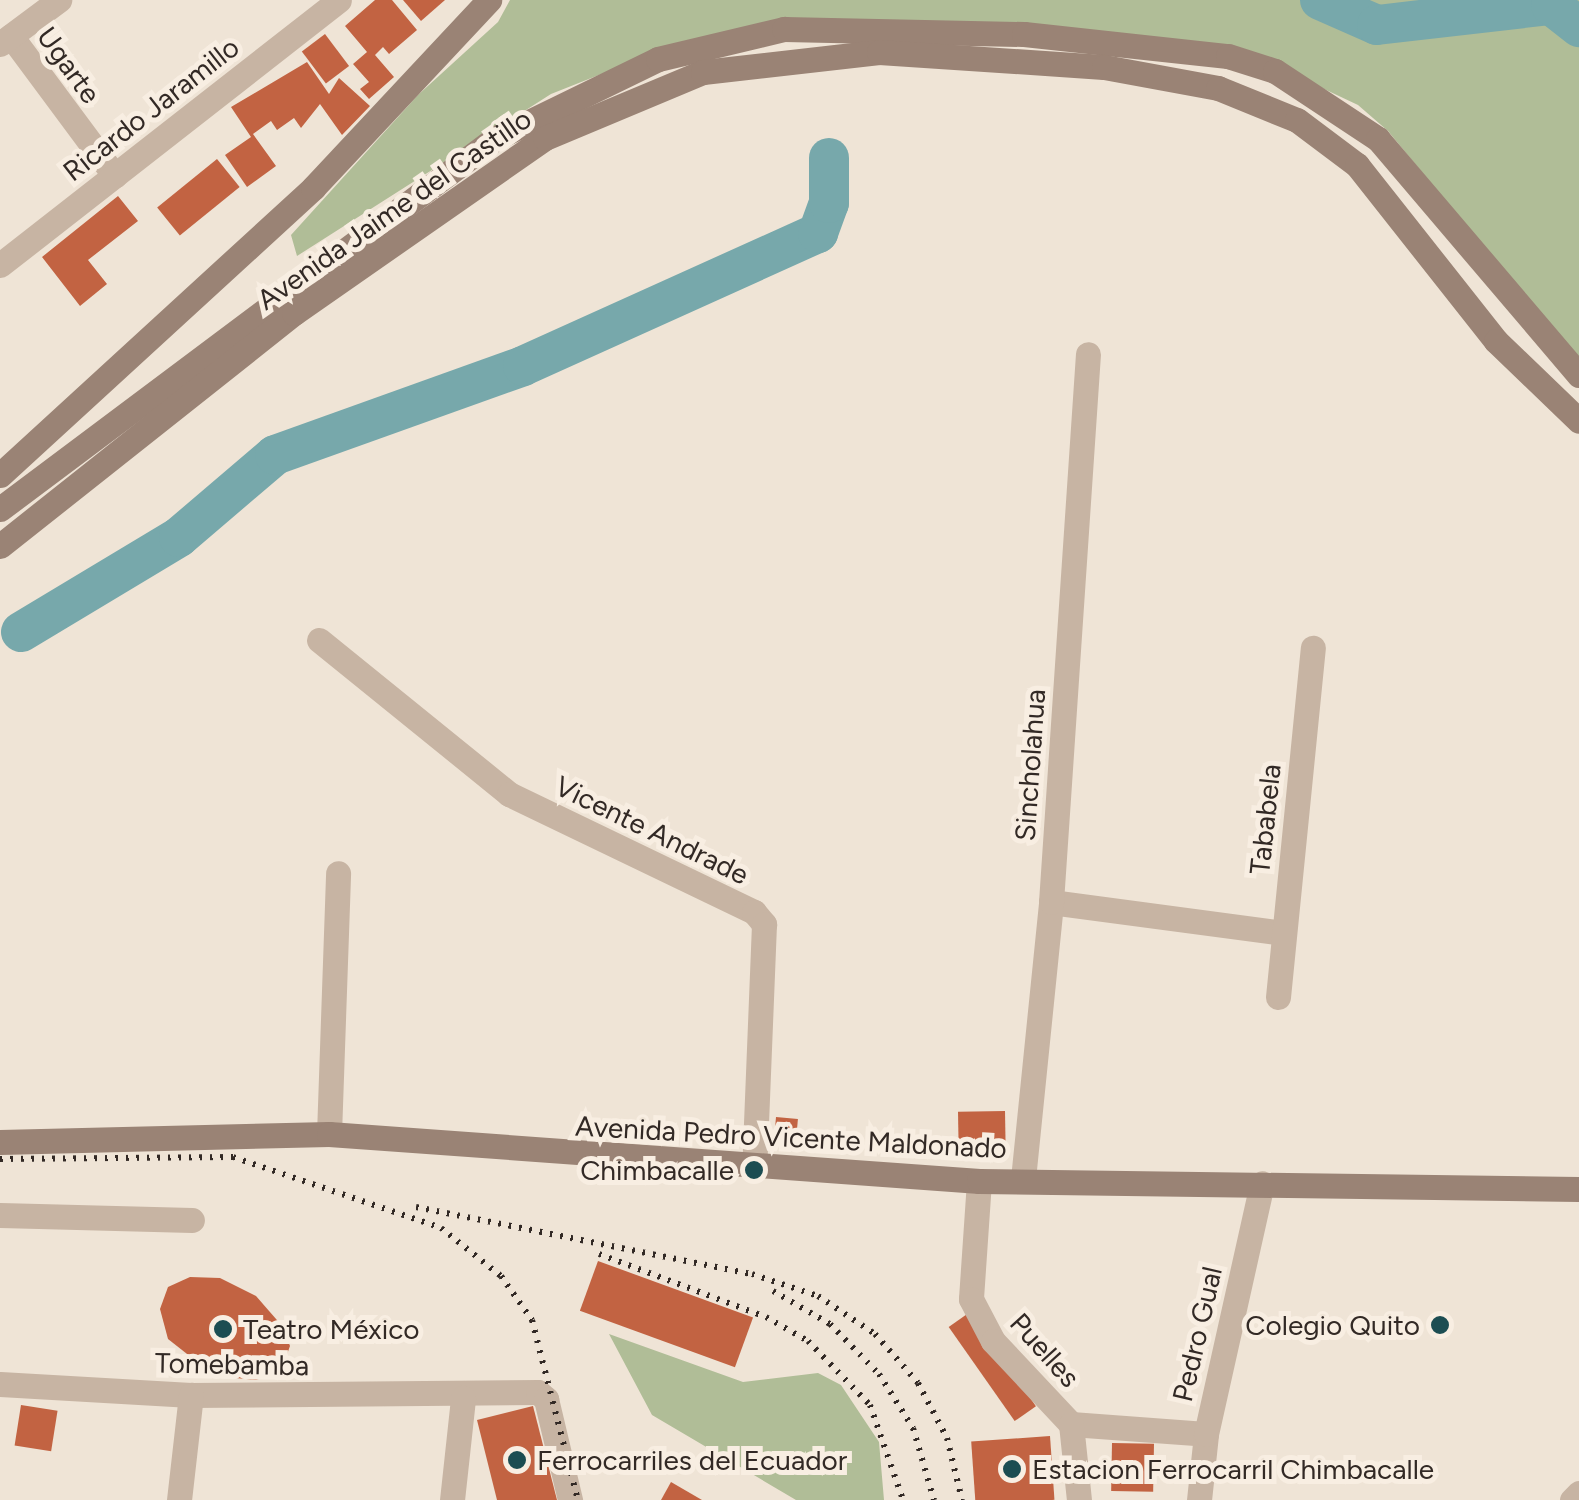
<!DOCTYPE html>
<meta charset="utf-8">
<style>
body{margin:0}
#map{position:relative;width:1579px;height:1500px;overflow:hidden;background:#efe4d6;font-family:Figtree,sans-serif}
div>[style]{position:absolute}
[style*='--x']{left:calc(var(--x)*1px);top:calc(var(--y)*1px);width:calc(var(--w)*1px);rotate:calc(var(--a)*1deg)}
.green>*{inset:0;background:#b0bd97}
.river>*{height:40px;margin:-20px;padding:0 20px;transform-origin:20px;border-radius:20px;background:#77a8ab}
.building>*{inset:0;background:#c26342;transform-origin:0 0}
.street>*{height:25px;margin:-12.5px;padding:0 12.5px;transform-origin:12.5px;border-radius:12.5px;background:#c7b4a3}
.secondary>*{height:25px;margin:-12.5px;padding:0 12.5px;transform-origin:12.5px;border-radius:12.5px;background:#9a8375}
.rail>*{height:6px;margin-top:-3px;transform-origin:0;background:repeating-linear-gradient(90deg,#322925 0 2.5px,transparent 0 10.5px)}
.dots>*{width:28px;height:28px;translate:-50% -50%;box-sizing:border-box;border:5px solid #f8eee2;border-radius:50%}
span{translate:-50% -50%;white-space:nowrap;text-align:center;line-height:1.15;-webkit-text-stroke:10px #f8eee2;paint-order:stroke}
.street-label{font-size:28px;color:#322925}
.poi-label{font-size:28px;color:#322925}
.right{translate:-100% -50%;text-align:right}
.left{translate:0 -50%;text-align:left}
</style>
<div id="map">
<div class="green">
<i style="clip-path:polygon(510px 0,1579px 0,1579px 363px,1388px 131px,1358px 105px,1233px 46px,1003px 23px,662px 50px,551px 94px,297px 256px,291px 235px,418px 95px,498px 22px)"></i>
<i style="clip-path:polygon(609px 1334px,743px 1382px,818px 1373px,841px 1385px,879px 1442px,884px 1500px,796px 1500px,652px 1415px)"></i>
</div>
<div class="river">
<i style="--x:1320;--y:0;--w:62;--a:23.7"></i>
<i style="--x:1377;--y:25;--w:175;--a:-6.6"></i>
<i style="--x:1551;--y:5;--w:36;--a:38"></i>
<i style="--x:21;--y:632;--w:184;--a:-31"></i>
<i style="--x:179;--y:537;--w:126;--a:-40.5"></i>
<i style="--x:275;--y:455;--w:263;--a:-19.7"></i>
<i style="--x:523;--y:366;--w:324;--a:-24.3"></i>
<i style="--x:818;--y:233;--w:32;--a:-70"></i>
<i style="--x:829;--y:203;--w:45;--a:-90"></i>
</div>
<div class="building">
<i style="clip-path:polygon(375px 0,392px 0,417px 30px,389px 54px,383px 47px,375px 55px,394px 77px,369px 99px,360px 89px,369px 82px,353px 64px,367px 52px,345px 26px)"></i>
<i style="clip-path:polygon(403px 0,445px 0,421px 21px)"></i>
<i style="left:325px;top:34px;width:40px;height:29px;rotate:53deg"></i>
<i style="clip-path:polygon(307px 62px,329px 94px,339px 78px,370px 106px,342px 135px,320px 104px,301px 128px,294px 118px,277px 130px,271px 121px,253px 134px,276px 166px,247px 187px,225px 155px,251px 137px,231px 107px)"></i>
<i style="left:217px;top:159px;width:36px;height:77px;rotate:51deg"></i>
<i style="clip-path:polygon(118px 196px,138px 221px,88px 260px,107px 284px,80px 306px,42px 257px)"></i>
<i style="left:1005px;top:1111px;width:41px;height:47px;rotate:89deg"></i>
<i style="left:776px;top:1117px;width:22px;height:25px;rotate:5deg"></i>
<i style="left:598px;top:1261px;width:165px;height:53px;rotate:20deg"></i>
<i style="clip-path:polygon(220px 1278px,256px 1296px,283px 1327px,290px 1346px,281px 1371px,256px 1380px,215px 1376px,168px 1339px,160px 1309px,168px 1287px,190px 1277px)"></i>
<i style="left:970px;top:1312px;width:115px;height:26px;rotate:55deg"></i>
<i style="left:21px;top:1405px;width:37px;height:41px;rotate:9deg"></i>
<i style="clip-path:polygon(533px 1406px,557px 1500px,497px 1500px,477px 1420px)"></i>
<i style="left:1050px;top:1436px;width:64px;height:79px;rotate:86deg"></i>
<i style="left:1112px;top:1443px;width:42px;height:48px;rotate:1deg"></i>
<i style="clip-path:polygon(671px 1482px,702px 1500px,661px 1500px)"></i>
</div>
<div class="street">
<i style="--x:11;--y:36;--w:174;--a:53.4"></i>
<i style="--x:0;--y:44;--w:74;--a:-36.7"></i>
<i style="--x:0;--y:265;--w:430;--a:-38"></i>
<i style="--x:319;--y:640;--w:245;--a:39"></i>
<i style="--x:509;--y:794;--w:272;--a:25.7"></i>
<i style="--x:754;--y:912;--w:16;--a:50"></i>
<i style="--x:764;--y:924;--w:246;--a:92.3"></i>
<i style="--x:1051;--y:902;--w:234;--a:7.6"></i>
<i style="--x:1278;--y:997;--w:351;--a:-84.3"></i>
<i style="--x:329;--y:1134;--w:261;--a:-88"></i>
<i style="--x:1023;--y:1179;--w:278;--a:-84.2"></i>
<i style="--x:1051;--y:902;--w:549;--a:-86.14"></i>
<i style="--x:979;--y:1181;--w:118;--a:93.9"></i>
<i style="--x:971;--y:1299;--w:47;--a:62.4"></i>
<i style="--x:993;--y:1341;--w:114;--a:46.8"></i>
<i style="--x:1071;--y:1424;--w:135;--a:4.2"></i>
<i style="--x:0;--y:1215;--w:192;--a:1.5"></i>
<i style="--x:0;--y:1384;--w:191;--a:3.3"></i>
<i style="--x:191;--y:1395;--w:347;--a:-0.5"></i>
<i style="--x:538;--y:1392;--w:11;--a:41"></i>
<i style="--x:546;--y:1399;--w:104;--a:76.6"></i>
<i style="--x:1071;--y:1424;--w:76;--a:84"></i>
<i style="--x:179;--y:1500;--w:106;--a:-83.5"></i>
<i style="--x:452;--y:1500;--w:103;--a:-83.8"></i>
<i style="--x:1199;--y:1500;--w:66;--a:-83.9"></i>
<i style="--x:1206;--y:1434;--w:257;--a:-77.4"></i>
<i style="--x:1572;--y:1500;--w:10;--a:-45"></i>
</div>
<div class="secondary">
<i style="--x:0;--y:475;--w:425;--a:-42.5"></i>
<i style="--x:313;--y:188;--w:258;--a:-46.9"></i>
<i style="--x:0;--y:509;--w:617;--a:-36.83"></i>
<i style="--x:494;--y:139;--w:182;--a:-26"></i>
<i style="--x:658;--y:59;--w:130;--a:-13.4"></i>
<i style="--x:784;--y:29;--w:240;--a:1.2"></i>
<i style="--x:1024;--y:34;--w:205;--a:6.2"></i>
<i style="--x:1228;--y:56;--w:49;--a:17.7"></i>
<i style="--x:1275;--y:71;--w:123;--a:33.4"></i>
<i style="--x:1378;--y:139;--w:310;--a:49.6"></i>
<i style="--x:0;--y:546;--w:375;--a:-38.4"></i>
<i style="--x:294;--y:313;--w:306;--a:-34.9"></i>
<i style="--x:545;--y:138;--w:171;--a:-22.7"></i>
<i style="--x:703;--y:72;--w:177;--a:-6.5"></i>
<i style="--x:879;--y:52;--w:225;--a:3.8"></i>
<i style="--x:1104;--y:67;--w:116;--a:10.4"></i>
<i style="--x:1218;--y:88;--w:85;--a:22.1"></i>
<i style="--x:1297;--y:120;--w:75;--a:36.9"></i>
<i style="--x:1357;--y:165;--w:224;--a:51.7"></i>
<i style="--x:1496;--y:341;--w:115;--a:43.9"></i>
<i style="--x:0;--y:1142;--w:329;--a:-1.4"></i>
<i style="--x:329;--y:1134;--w:652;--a:4.14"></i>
<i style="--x:979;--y:1181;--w:600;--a:0.76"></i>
</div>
<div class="rail">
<i style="--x:0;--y:1159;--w:233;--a:-0.5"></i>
<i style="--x:233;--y:1157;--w:220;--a:18.8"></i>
<i style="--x:441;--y:1228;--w:77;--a:38.7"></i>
<i style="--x:501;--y:1276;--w:54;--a:54.8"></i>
<i style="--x:532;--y:1320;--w:186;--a:75.7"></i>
<i style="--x:416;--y:1207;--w:343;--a:11.3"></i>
<i style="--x:752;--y:1274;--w:70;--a:18.4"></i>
<i style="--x:818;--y:1296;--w:69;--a:33.7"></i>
<i style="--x:875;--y:1334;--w:65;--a:48.7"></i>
<i style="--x:918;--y:1383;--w:62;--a:62.2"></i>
<i style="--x:947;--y:1438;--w:64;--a:76.4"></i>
<i style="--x:599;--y:1254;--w:178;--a:20.7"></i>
<i style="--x:766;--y:1317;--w:48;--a:29.7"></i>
<i style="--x:808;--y:1341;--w:89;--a:45.9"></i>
<i style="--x:870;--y:1405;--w:101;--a:70.8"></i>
<i style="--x:773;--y:1291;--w:66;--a:30.1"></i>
<i style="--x:830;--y:1324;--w:70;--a:45.6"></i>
<i style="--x:879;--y:1374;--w:64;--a:57.8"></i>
<i style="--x:913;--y:1428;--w:75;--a:73.7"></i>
</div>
<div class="dots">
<i style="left:754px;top:1170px;background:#1c4d52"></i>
<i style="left:1440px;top:1325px;background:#1c4d52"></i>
<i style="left:223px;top:1329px;background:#1c4d52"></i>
<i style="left:517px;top:1460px;background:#1c4d52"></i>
<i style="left:1012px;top:1469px;background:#1c4d52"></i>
</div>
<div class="street-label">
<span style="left:69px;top:65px;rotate:54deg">Ugarte</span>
<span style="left:151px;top:109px;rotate:-38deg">Ricardo Jaramillo</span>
<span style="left:394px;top:209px;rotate:-35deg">Avenida Jaime del Castillo</span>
<span style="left:1030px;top:765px;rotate:-86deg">Sincholahua</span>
<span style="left:1265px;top:819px;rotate:-84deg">Tababela</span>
<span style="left:652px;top:830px;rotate:26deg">Vicente Andrade</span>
<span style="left:791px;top:1137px;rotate:3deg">Avenida Pedro Vicente Maldonado</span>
<span style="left:1197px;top:1334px;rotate:-77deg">Pedro Gual</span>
<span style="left:1045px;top:1350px;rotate:48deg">Puelles</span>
<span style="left:232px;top:1364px;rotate:1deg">Tomebamba</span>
</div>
<div class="poi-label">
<span class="right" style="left:734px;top:1170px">Chimbacalle</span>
<span class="right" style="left:1420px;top:1325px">Colegio Quito</span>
<span class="left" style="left:243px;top:1329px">Teatro México</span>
<span class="left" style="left:537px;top:1460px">Ferrocarriles del Ecuador</span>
<span class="left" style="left:1032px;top:1469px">Estacion Ferrocarril Chimbacalle</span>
</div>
</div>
